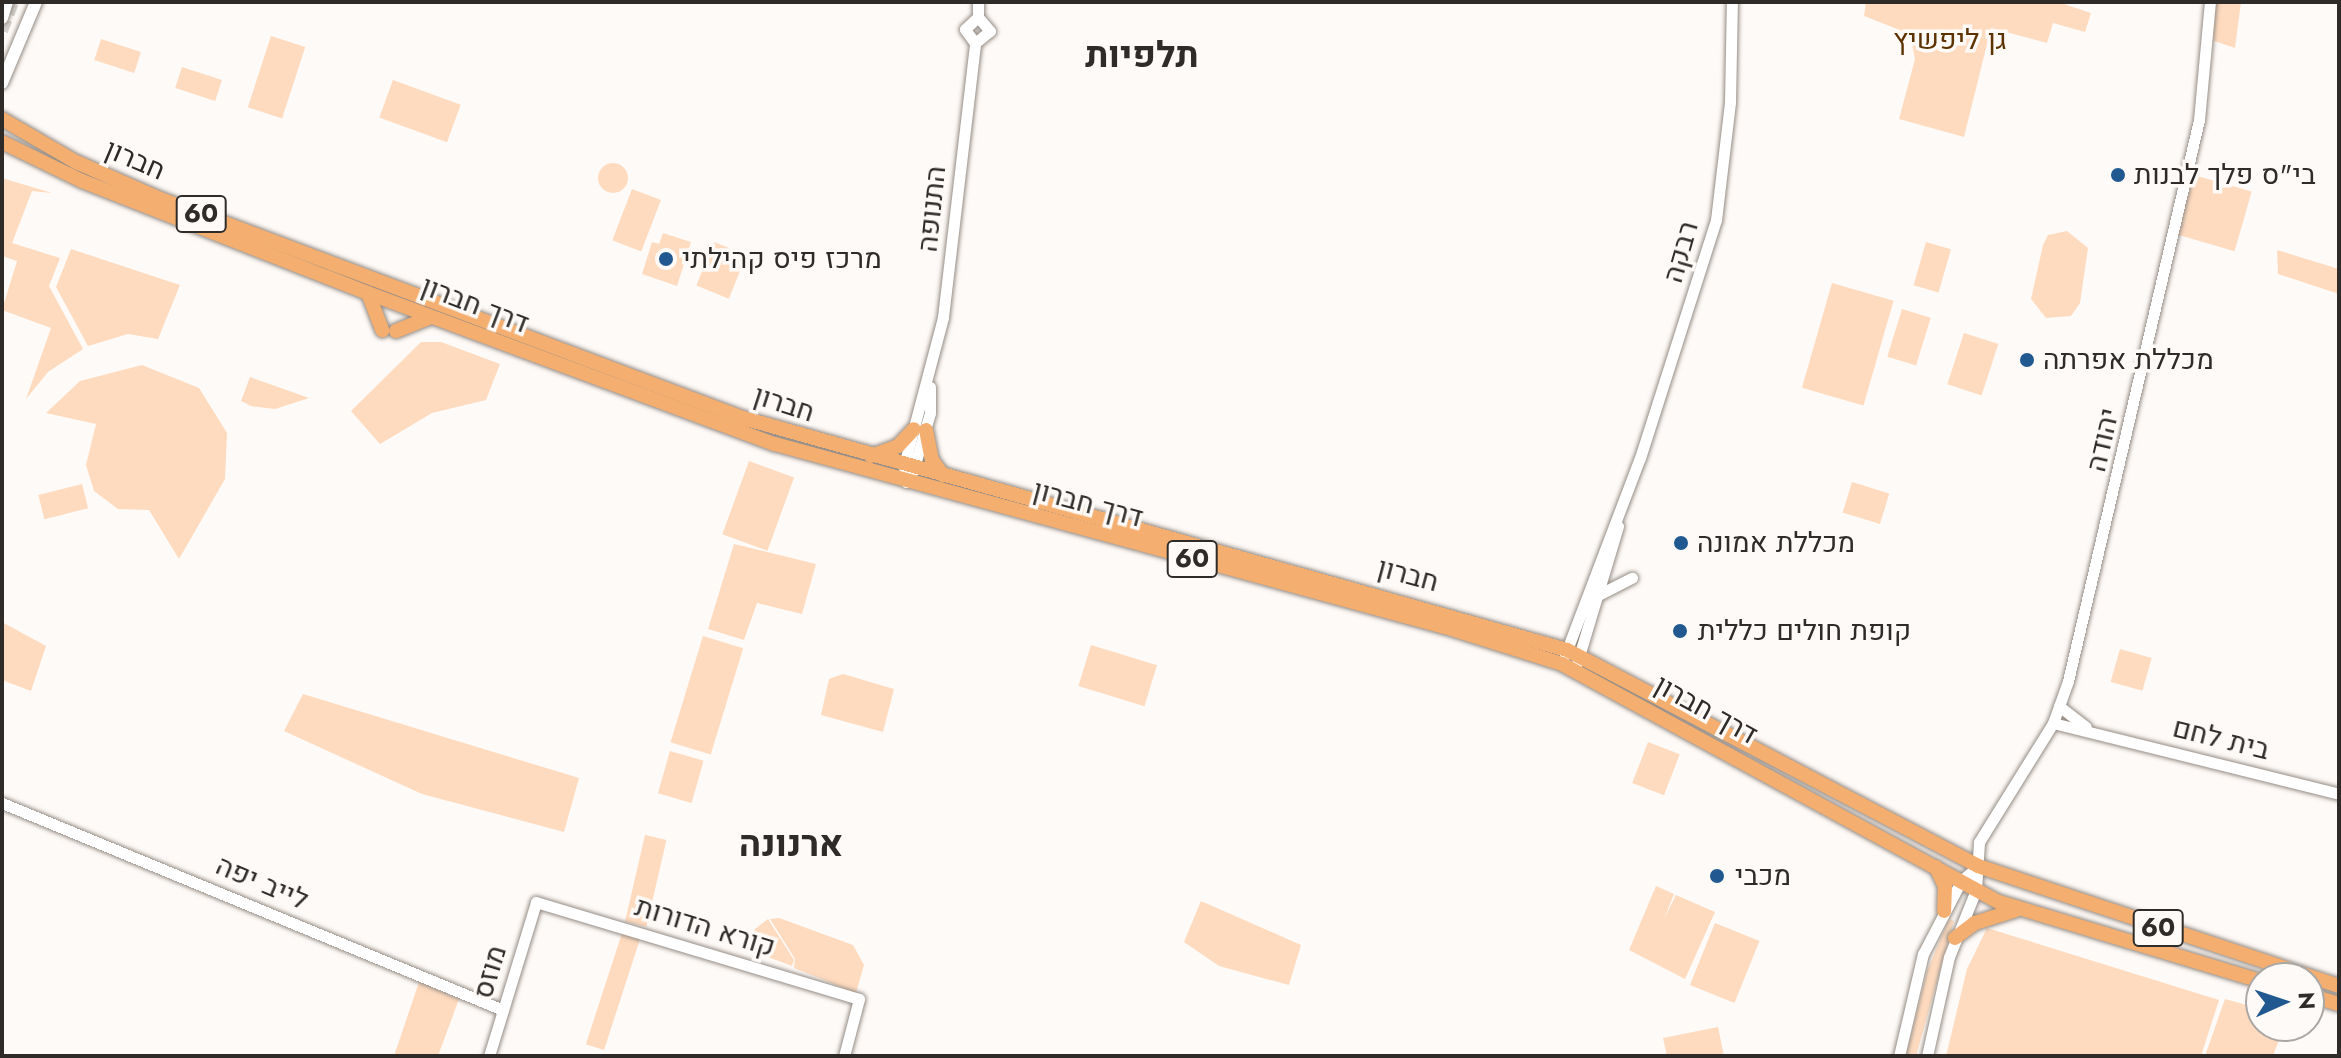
<!DOCTYPE html>
<meta charset="utf-8">
<style>
body{margin:0}
#map{position:relative;width:2341px;height:1058px;overflow:hidden;background:#fefaf7;font-family:Jost,Heebo,sans-serif}
div>[style]{position:absolute}
[style*='--x']{left:calc(var(--x)*1px);top:calc(var(--y)*1px);width:calc(var(--w)*1px);rotate:calc(var(--a)*1deg)}
.green>*{inset:0;background:#fedbbf;transform-origin:0 0}
.round{border-radius:50%}
.secondary-tunnel>*{height:12px;margin-top:-6px;transform-origin:0;background:repeating-linear-gradient(90deg,#d4d1ce 0 12px,transparent 0 18px)}
.roads{filter:drop-shadow(0 0 2px #958c85) drop-shadow(0 0 2px #958c85)}
.tertiary>*{height:11px;margin:-5.5px;padding:0 5.5px;transform-origin:5.5px;border-radius:5.5px;background:#fff}
.secondary>*{height:12px;margin:-6px;padding:0 6px;transform-origin:6px;border-radius:6px;background:#fff}
.trunk>*{height:14px;margin:-7px;padding:0 7px;transform-origin:7px;border-radius:7px;background:#f4af70}
.dots>*{width:22px;height:22px;translate:-50% -50%;box-sizing:border-box;border:4px solid #fefaf7;border-radius:50%}
span{translate:-50% -50%;white-space:nowrap;text-align:center;line-height:1.15;-webkit-text-stroke:7px #fefaf7;paint-order:stroke}
.shield-label span{padding:2px 6px;background:#fefaf7;border:2px solid;border-radius:6px;-webkit-text-stroke-width:0}
.shield-label{font-size:26px;color:#2e2b28;font-weight:700}
.park-label{font-size:28px;color:#5d3201}
.street-label{font-size:28px;color:#2e2b28}
.poi-label{font-size:28px;color:#2e2b28}
.left{translate:0 -50%;text-align:left}
.district-label{font-size:36px;color:#2e2b28;font-weight:700}
.frame{position:absolute;inset:0;border:4px solid #2e2b28;pointer-events:none}
.north{position:absolute;left:2245px;top:962px;width:80px;height:80px;box-sizing:border-box;background:#fefaf7;border:2px solid #aba7a4;border-radius:50%;rotate:87deg;font-size:22px;font-weight:700;line-height:32px;text-align:center;color:#2e2b28}
.north::after{content:'';display:block;margin:auto;width:28px;height:36px;background:#215890;clip-path:polygon(50% 0,100% 100%,50% 72%,0 100%)}
</style>
<div id="map">
<div class="green">
<i style="clip-path:polygon(1866px 2px,2058px 2px,2091px 13px,2085px 32px,2053px 23px,2047px 43px,1991px 28px,1964px 137px,1899px 119px,1915px 59px,1910px 34px,1864px 16px)"></i>
<i style="clip-path:polygon(2213px 2px,2241px 2px,2235px 48px,2214px 41px)"></i>
<i style="left:271px;top:36px;width:36px;height:75px;rotate:18deg"></i>
<i style="left:101px;top:39px;width:42px;height:22px;rotate:18deg"></i>
<i style="left:182px;top:67px;width:42px;height:22px;rotate:18deg"></i>
<i style="left:393px;top:80px;width:72px;height:40px;rotate:20deg"></i>
<i class="round" style="left:598px;top:163px;width:30px;height:30px"></i>
<i style="left:2194px;top:175px;width:60px;height:62px;rotate:16deg"></i>
<i style="clip-path:polygon(2px 178px,52px 193px,32px 191px,12px 243px,60px 258px,49px 286px,83px 349px,48px 372px,26px 399px,51px 328px,2px 310px,17px 261px,2px 256px)"></i>
<i style="left:632px;top:189px;width:31px;height:55px;rotate:21deg"></i>
<i style="clip-path:polygon(2067px 231px,2088px 248px,2080px 303px,2071px 316px,2046px 318px,2031px 299px,2043px 245px,2048px 235px)"></i>
<i style="clip-path:polygon(663px 233px,691px 242px,677px 286px,642px 274px,652px 242px,659px 244px)"></i>
<i style="left:714px;top:242px;width:35px;height:47px;rotate:22deg"></i>
<i style="left:1926px;top:242px;width:26px;height:45px;rotate:16deg"></i>
<i style="clip-path:polygon(71px 249px,180px 285px,158px 339px,128px 334px,88px 346px,56px 287px)"></i>
<i style="clip-path:polygon(2277px 250px,2339px 269px,2339px 294px,2278px 274px)"></i>
<i style="left:1832px;top:283px;width:64px;height:109px;rotate:16deg"></i>
<i style="left:1902px;top:309px;width:30px;height:50px;rotate:17deg"></i>
<i style="left:1964px;top:333px;width:36px;height:54px;rotate:18deg"></i>
<i style="clip-path:polygon(421px 342px,441px 342px,500px 364px,486px 400px,432px 413px,380px 444px,351px 411px)"></i>
<i style="clip-path:polygon(142px 365px,199px 388px,227px 433px,225px 479px,179px 559px,149px 510px,118px 509px,94px 491px,86px 465px,96px 424px,46px 413px,80px 381px)"></i>
<i style="clip-path:polygon(250px 377px,309px 398px,275px 409px,251px 406px,241px 401px)"></i>
<i style="left:749px;top:461px;width:48px;height:78px;rotate:20deg"></i>
<i style="left:1852px;top:482px;width:39px;height:32px;rotate:17deg"></i>
<i style="left:82px;top:484px;width:25px;height:45px;rotate:76deg"></i>
<i style="clip-path:polygon(734px 544px,816px 564px,802px 614px,757px 603px,744px 640px,708px 629px)"></i>
<i style="clip-path:polygon(2px 622px,46px 646px,31px 691px,2px 680px)"></i>
<i style="left:703px;top:636px;width:42px;height:111px;rotate:17deg"></i>
<i style="left:1091px;top:645px;width:69px;height:43px;rotate:17deg"></i>
<i style="left:2120px;top:649px;width:33px;height:34px;rotate:16deg"></i>
<i style="clip-path:polygon(843px 674px,894px 689px,883px 732px,821px 715px,829px 679px)"></i>
<i style="clip-path:polygon(303px 694px,579px 778px,564px 832px,422px 794px,284px 731px)"></i>
<i style="left:1648px;top:742px;width:34px;height:44px;rotate:21deg"></i>
<i style="left:670px;top:751px;width:35px;height:44px;rotate:16deg"></i>
<i style="left:645px;top:835px;width:22px;height:89px;rotate:13deg"></i>
<i style="clip-path:polygon(1656px 886px,1674px 894px,1664px 919px,1676px 895px,1715px 912px,1685px 979px,1629px 950px)"></i>
<i style="clip-path:polygon(1201px 901px,1301px 945px,1289px 985px,1219px 966px,1184px 942px)"></i>
<i style="clip-path:polygon(779px 918px,853px 945px,864px 965px,856px 993px,794px 968px,795px 959px,770px 919px)"></i>
<i style="clip-path:polygon(768px 919px,794px 960px,792px 966px,749px 950px,755px 929px)"></i>
<i style="clip-path:polygon(1949px 919px,1954px 921px,1916px 1056px,1906px 1056px,1927px 971px)"></i>
<i style="left:1715px;top:923px;width:48px;height:67px;rotate:22deg"></i>
<i style="clip-path:polygon(1987px 928px,2219px 1000px,2201px 1056px,1946px 1056px,1967px 969px)"></i>
<i style="left:623px;top:930px;width:19px;height:120px;rotate:18deg"></i>
<i style="clip-path:polygon(419px 982px,459px 999px,438px 1056px,394px 1056px)"></i>
<i style="clip-path:polygon(2225px 999px,2261px 1009px,2261px 1026px,2284px 1026px,2273px 1056px,2205px 1056px)"></i>
<i style="clip-path:polygon(1718px 1027px,1724px 1056px,1667px 1056px,1663px 1038px)"></i>
</div>
<div class="secondary-tunnel">
<i style="--x:2;--y:31;--w:31;--a:-69"></i>
</div>
<div class="roads">
<div class="tertiary">
<i style="--x:978;--y:2;--w:15;--a:90"></i>
<i style="--x:975;--y:43;--w:19;--a:-39"></i>
<i style="--x:990;--y:31;--w:18;--a:-131"></i>
<i style="--x:975;--y:43;--w:17;--a:-126"></i>
<i style="--x:965;--y:29;--w:18;--a:-43"></i>
<i style="--x:913;--y:471;--w:60;--a:-73.7"></i>
<i style="--x:930;--y:413;--w:26;--a:-90"></i>
<i style="--x:906;--y:482;--w:17;--a:-97"></i>
<i style="--x:904;--y:465;--w:153;--a:-75.2"></i>
<i style="--x:943;--y:317;--w:276;--a:-83.3"></i>
<i style="--x:1600;--y:594;--w:36;--a:-27"></i>
<i style="--x:1565;--y:655;--w:211;--a:-69.2"></i>
<i style="--x:1640;--y:458;--w:250;--a:-72.3"></i>
<i style="--x:1716;--y:220;--w:119;--a:-83.2"></i>
<i style="--x:1730;--y:102;--w:100;--a:-88.9"></i>
<i style="--x:1577;--y:663;--w:143;--a:-73.3"></i>
<i style="--x:2059;--y:706;--w:34;--a:38"></i>
<i style="--x:2053;--y:723;--w:295;--a:13.9"></i>
<i style="--x:2;--y:803;--w:542;--a:22.45"></i>
<i style="--x:489;--y:1056;--w:161;--a:-73"></i>
<i style="--x:536;--y:902;--w:337;--a:16.7"></i>
<i style="--x:859;--y:999;--w:59;--a:104.7"></i>
<i style="--x:1899;--y:1056;--w:105;--a:-76.8"></i>
<i style="--x:1923;--y:954;--w:82;--a:-62.5"></i>
<i style="--x:1961;--y:881;--w:23;--a:-41"></i>
<i style="--x:1927;--y:1056;--w:101;--a:-77.5"></i>
<i style="--x:1949;--y:957;--w:72;--a:-68.1"></i>
<i style="--x:1976;--y:890;--w:48;--a:-86.4"></i>
<i style="--x:1979;--y:842;--w:140;--a:-58.1"></i>
<i style="--x:2053;--y:723;--w:45;--a:-70.3"></i>
<i style="--x:2068;--y:681;--w:576;--a:-76.86"></i>
<i style="--x:2199;--y:120;--w:119;--a:-84.7"></i>
</div>
<div class="secondary">
<i style="--x:2;--y:18;--w:17;--a:-73"></i>
<i style="--x:2;--y:83;--w:88;--a:-67.2"></i>
</div>
<div class="trunk">
<i style="--x:2;--y:119;--w:86;--a:30.2"></i>
<i style="--x:76;--y:162;--w:90;--a:23.7"></i>
<i style="--x:158;--y:198;--w:625;--a:20.61"></i>
<i style="--x:743;--y:418;--w:856;--a:15.72"></i>
<i style="--x:1567;--y:650;--w:464;--a:27.7"></i>
<i style="--x:1978;--y:866;--w:380;--a:18.4"></i>
<i style="--x:2;--y:142;--w:89;--a:26"></i>
<i style="--x:82;--y:181;--w:307;--a:21.4"></i>
<i style="--x:368;--y:293;--w:434;--a:20.4"></i>
<i style="--x:775;--y:444;--w:695;--a:15.28"></i>
<i style="--x:1445;--y:627;--w:123;--a:17.5"></i>
<i style="--x:1562;--y:664;--w:498;--a:28.6"></i>
<i style="--x:1999;--y:902;--w:274;--a:16.8"></i>
<i style="--x:368;--y:293;--w:40;--a:69"></i>
<i style="--x:396;--y:331;--w:37;--a:-22"></i>
<i style="--x:926;--y:430;--w:31;--a:79"></i>
<i style="--x:932;--y:460;--w:19;--a:54"></i>
<i style="--x:871;--y:456;--w:29;--a:-20"></i>
<i style="--x:898;--y:446;--w:23;--a:-47"></i>
<i style="--x:1936;--y:867;--w:21;--a:65"></i>
<i style="--x:1945;--y:886;--w:25;--a:92"></i>
<i style="--x:1955;--y:938;--w:25;--a:-37"></i>
<i style="--x:1975;--y:923;--w:43;--a:-17.6"></i>
<i style="--x:2309;--y:995;--w:31;--a:17"></i>
</div>
</div>
<div class="dots">
<i style="left:2118px;top:175px;background:#215890"></i>
<i style="left:666px;top:259px;background:#215890"></i>
<i style="left:2027px;top:360px;background:#215890"></i>
<i style="left:1681px;top:543px;background:#215890"></i>
<i style="left:1680px;top:631px;background:#215890"></i>
<i style="left:1717px;top:876px;background:#215890"></i>
</div>
<div class="shield-label">
<span style="left:201px;top:214px">60</span>
<span style="left:1192px;top:559px">60</span>
<span style="left:2158px;top:928px">60</span>
</div>
<div class="park-label">
<span style="left:1950px;top:40px">גן ליפשיץ</span>
</div>
<div class="street-label">
<span style="left:135px;top:160px;rotate:23deg">חברון</span>
<span style="left:932px;top:209px;rotate:-84deg">התנופה</span>
<span style="left:1681px;top:252px;rotate:-74deg">רבקה</span>
<span style="left:475px;top:305px;rotate:21deg">דרך חברון</span>
<span style="left:784px;top:404px;rotate:18deg">חברון</span>
<span style="left:2103px;top:440px;rotate:-77deg">יהודה</span>
<span style="left:1088px;top:504px;rotate:15deg">דרך חברון</span>
<span style="left:1408px;top:575px;rotate:15deg">חברון</span>
<span style="left:1706px;top:710px;rotate:29deg">דרך חברון</span>
<span style="left:2221px;top:739px;rotate:14deg">בית לחם</span>
<span style="left:262px;top:883px;rotate:23deg">לייב יפה</span>
<span style="left:705px;top:927px;rotate:17deg">קורא הדורות</span>
<span style="left:490px;top:972px;rotate:-73deg">מוזס</span>
</div>
<div class="poi-label">
<span class="left" style="left:2134px;top:175px">בי"ס פלך לבנות</span>
<span class="left" style="left:682px;top:259px">מרכז פיס קהילתי</span>
<span class="left" style="left:2043px;top:360px">מכללת אפרתה</span>
<span class="left" style="left:1697px;top:543px">מכללת אמונה</span>
<span class="left" style="left:1698px;top:631px">קופת חולים כללית</span>
<span class="left" style="left:1735px;top:876px">מכבי</span>
</div>
<div class="district-label">
<span style="left:1142px;top:55px">תלפיות</span>
<span style="left:791px;top:844px">ארנונה</span>
</div>
<div class="frame"></div>
<div class="north">N</div>
</div>
